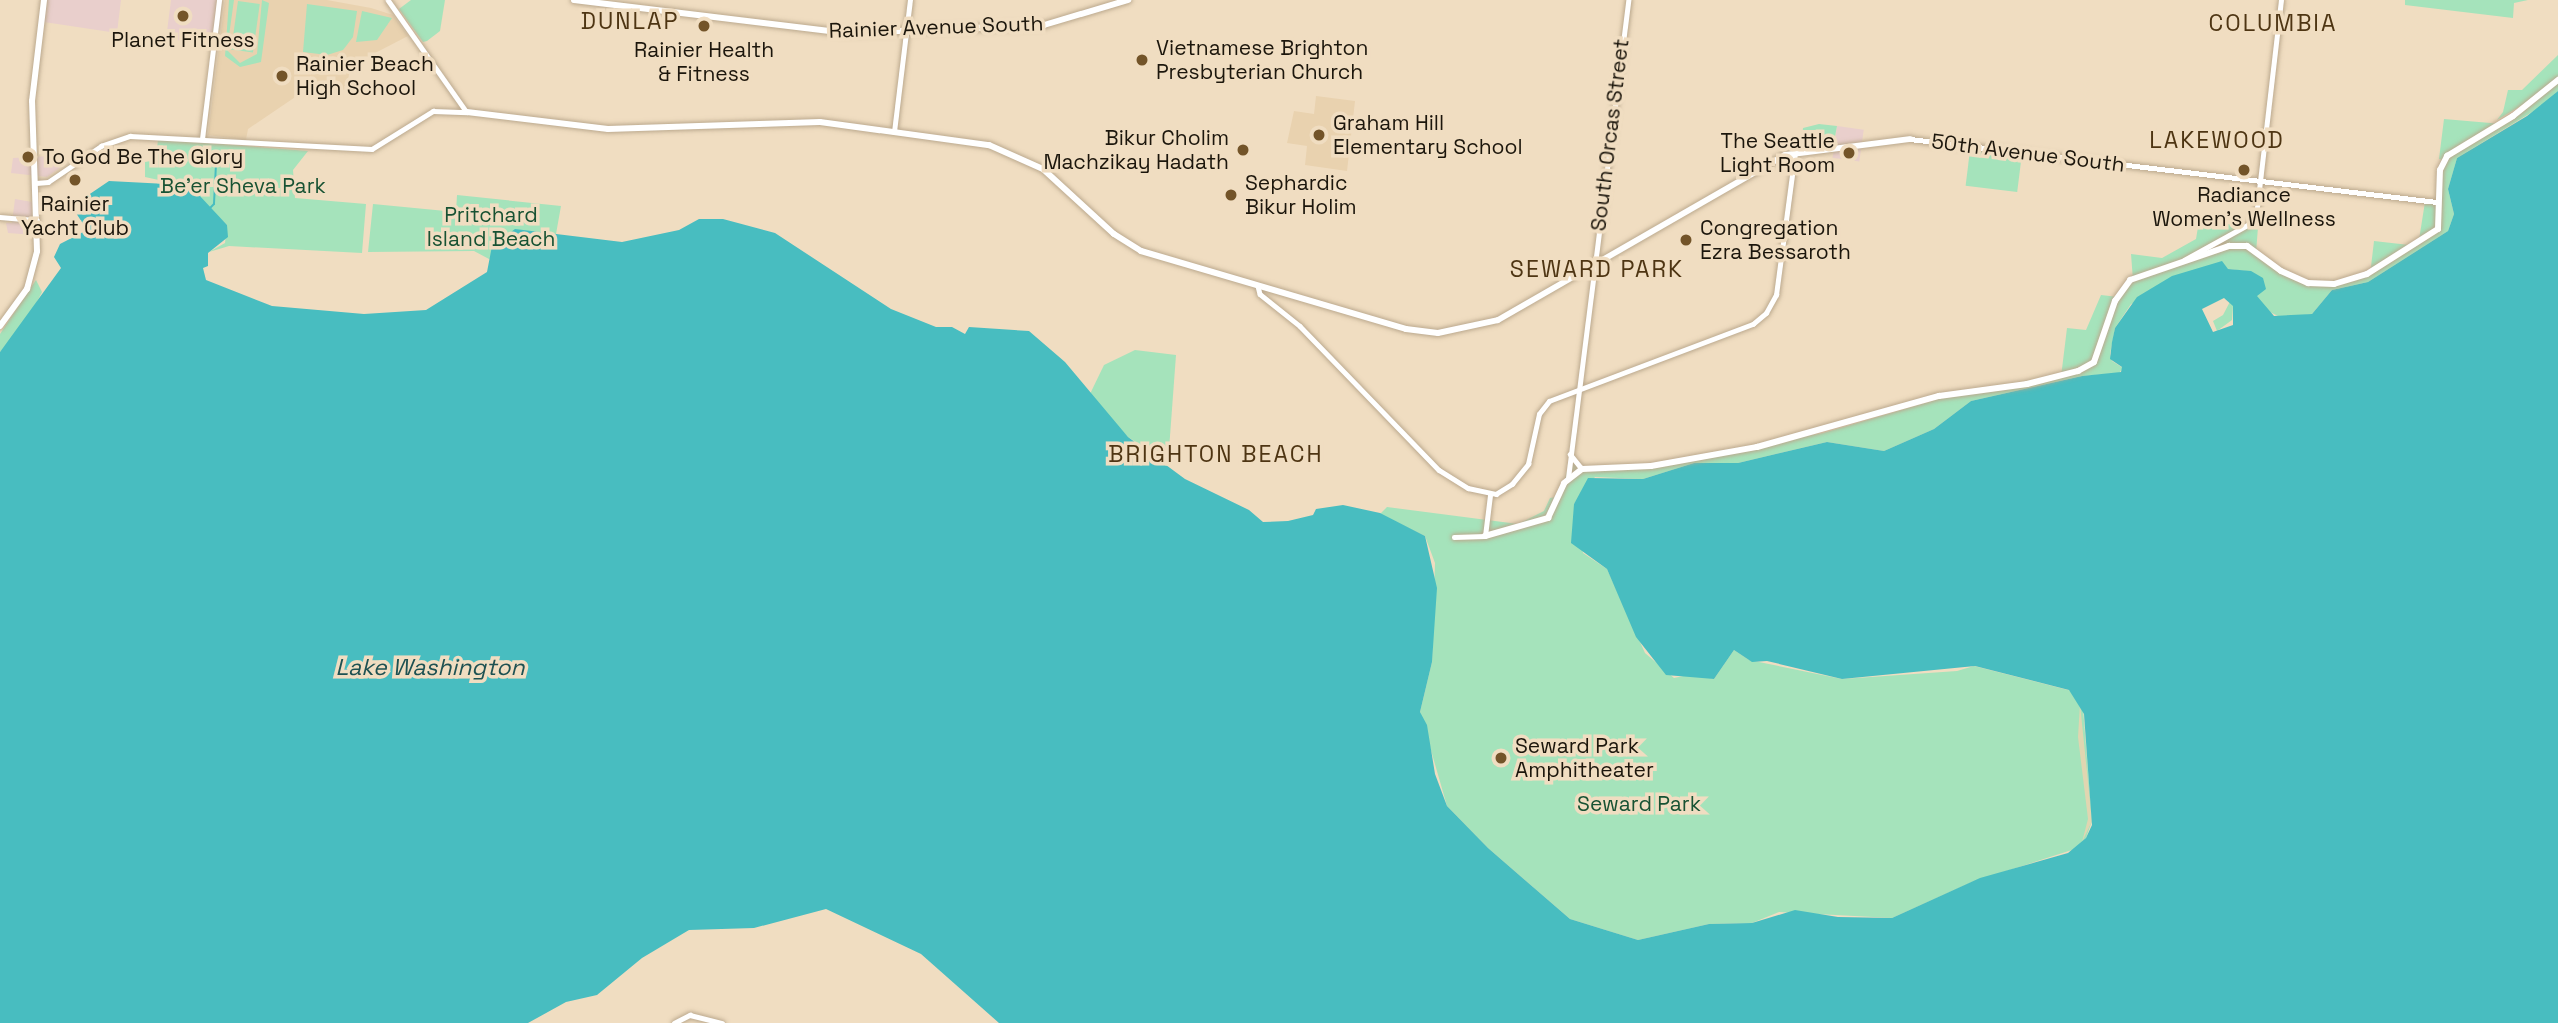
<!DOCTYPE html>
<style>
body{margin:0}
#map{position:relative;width:2558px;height:1023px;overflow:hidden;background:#f0ddc1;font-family:"Space Grotesk",sans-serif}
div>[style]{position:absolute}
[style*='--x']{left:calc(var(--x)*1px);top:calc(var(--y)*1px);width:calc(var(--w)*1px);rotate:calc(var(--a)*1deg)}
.commercial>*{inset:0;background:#e9cfcc;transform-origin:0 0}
.built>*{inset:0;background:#e9d2af}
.green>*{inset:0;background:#a5e3bb;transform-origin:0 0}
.sand>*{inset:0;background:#e0d6b1}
.water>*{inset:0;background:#48bdc0}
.stream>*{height:2px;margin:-1px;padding:0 1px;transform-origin:1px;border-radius:1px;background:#48bdc0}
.roads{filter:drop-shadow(0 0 2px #bba98e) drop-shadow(0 0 2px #bba98e)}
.minor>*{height:4.5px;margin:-2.25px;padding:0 2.25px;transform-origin:2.25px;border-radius:2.25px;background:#fff}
.major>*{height:6px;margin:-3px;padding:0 3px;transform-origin:3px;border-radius:3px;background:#fff}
.dots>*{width:19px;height:19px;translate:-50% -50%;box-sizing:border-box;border:4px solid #f0ddc1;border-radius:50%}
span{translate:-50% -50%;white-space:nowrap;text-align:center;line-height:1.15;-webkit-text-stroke:7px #f0ddc1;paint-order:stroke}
.street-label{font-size:21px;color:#1c160c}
.poi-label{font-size:21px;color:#1c160c}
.left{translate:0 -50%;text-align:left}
.right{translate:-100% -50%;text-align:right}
.park-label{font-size:21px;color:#175233}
.neighbourhood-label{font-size:23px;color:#4e3513;letter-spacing:2px}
.water-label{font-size:23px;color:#1e5152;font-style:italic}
</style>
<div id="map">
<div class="commercial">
<i style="clip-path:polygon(46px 0,121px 0,117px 33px,44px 22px)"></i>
<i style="clip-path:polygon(171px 0,218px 0,213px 45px,166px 39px)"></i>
<i style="left:1837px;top:126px;width:27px;height:32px;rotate:8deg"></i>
<i style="clip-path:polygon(50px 156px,61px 167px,47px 177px,11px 173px,13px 158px)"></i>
<i style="clip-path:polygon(15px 199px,32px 202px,34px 235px,8px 233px,6px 223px,12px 223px)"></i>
</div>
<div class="built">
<i style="clip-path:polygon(225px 0,327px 0,371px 8px,393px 15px,408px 36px,350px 66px,347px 90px,310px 87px,248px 129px,246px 140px,208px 135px)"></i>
<i style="clip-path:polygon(1316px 96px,1355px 101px,1347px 171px,1305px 165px,1307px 146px,1287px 143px,1294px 111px,1314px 114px)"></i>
</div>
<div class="green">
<i style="clip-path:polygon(229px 0,234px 0,227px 50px,240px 63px,257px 54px,262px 0,269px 3px,261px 62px,240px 67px,225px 56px)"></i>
<i style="clip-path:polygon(411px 0,445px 0,440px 31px,427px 41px,423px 42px,399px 9px)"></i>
<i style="clip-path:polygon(2405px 0,2528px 0,2514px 3px,2513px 18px,2405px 5px)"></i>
<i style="left:238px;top:1px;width:22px;height:49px;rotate:8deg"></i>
<i style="clip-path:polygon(307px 4px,357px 11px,353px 37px,343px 50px,327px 55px,303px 52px)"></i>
<i style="clip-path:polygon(362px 11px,392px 18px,377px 40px,356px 42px)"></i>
<i style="clip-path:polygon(2558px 55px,2558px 77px,2539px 95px,2497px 120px,2503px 112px,2508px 90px,2522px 90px)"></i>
<i style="clip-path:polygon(2558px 82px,2558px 91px,2537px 109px,2457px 158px,2448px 189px,2454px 214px,2448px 231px,2368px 282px,2332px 290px,2312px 314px,2282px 318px,2268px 311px,2233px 306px,2232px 320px,2217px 331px,2213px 321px,2223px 315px,2246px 271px,2228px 269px,2131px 304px,2115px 328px,2110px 354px,2112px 361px,2123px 368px,2119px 373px,2082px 376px,1971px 401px,1934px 429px,1884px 451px,1827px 442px,1738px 463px,1694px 463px,1643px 479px,1595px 477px,1574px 504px,1583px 553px,1607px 569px,1645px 653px,1674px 678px,1693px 674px,1714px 679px,1734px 650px,1749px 660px,1842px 679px,1957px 671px,1974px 666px,2072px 691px,2083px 708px,2092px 821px,2086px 838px,2075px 849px,1972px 882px,1892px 918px,1779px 912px,1752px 923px,1709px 924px,1638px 940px,1570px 919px,1488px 848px,1447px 806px,1420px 712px,1432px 662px,1435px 563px,1425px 536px,1380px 514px,1387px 507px,1518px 524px,1544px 511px,1550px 498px,1561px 496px,1570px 458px,1586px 470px,1664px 464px,1823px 433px,1939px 399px,2061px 377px,2067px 328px,2086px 330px,2101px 295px,2118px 297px,2133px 280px,2131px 254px,2162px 258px,2196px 239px,2199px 221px,2258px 227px,2256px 253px,2275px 269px,2319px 285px,2370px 275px,2374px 241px,2418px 246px,2425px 202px,2438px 204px,2445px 160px,2439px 159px,2444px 119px,2502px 124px)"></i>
<i style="clip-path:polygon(1819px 124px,1837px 126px,1834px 142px,1801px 147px,1803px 128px)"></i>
<i style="clip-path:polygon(158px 139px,308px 151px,293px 170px,295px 198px,366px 204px,362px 253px,229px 246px,209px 252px,225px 243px,227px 225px,186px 186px,145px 177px,145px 162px,156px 160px)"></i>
<i style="left:1970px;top:150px;width:52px;height:36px;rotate:7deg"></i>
<i style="clip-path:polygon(457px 195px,561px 206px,556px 234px,489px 259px,474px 251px,368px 252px,373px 204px,456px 212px)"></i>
<i style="clip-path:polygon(36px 280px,42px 292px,28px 319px,0 352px,0 334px)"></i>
<i style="clip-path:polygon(1135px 350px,1176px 355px,1168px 463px,1128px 437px,1089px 396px,1104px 365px)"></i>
</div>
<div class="sand">
<i style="clip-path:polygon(2080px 704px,2092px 821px,2082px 842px,2088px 819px,2078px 737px)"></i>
</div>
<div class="water">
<i style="clip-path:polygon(evenodd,2558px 91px,2558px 1023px,999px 1023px,921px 954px,826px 909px,754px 928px,689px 930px,642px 958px,597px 995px,566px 1002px,528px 1023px,0 1023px,0 352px,61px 268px,54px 257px,60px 244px,87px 230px,67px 199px,72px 197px,78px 202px,109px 181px,186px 185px,199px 195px,227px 225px,228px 237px,208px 253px,208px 266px,203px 268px,206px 280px,272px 306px,364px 314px,426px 310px,487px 272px,492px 246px,515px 229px,622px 242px,679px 230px,699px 219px,723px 219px,775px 233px,891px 309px,936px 327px,952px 327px,965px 334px,969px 327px,1029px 331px,1065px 362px,1128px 437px,1185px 479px,1249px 510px,1263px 522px,1288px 521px,1313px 515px,1316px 509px,1343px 505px,1380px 513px,1425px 536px,1437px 588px,1432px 662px,1420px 712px,1427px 725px,1435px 774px,1447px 806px,1488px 848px,1570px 919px,1638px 940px,1709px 924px,1752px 923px,1795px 910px,1838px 917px,1892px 918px,1980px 878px,2068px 853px,2086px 838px,2092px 825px,2084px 714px,2069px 690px,1975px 666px,1842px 679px,1767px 661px,1752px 662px,1734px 650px,1714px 679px,1666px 675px,1636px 637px,1607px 569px,1571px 543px,1574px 504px,1588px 478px,1643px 479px,1694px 463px,1738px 463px,1827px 442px,1884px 451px,1934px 429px,1971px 401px,2082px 376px,2121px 372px,2122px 367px,2110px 359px,2112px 342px,2115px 328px,2137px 297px,2172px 276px,2222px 261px,2228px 269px,2251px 271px,2263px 278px,2266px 289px,2257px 296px,2274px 316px,2312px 314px,2332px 290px,2368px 282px,2448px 231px,2454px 214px,2448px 189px,2457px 158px,2527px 116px,2558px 91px,2224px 298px,2233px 306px,2233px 325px,2213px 332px,2202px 309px,2224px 298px)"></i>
</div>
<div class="stream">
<i style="--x:208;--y:153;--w:14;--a:54"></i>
<i style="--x:216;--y:164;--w:40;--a:92.9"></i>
<i style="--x:214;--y:204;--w:6;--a:135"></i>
</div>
<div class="roads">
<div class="minor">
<i style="--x:388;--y:0;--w:136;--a:54.9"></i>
<i style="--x:894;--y:132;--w:133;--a:-83.1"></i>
<i style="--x:202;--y:139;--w:140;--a:-83"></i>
<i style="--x:1910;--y:139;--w:531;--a:6.82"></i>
<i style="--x:36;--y:183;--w:12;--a:-5"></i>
<i style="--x:48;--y:182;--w:64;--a:-34.2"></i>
<i style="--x:101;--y:146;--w:31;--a:-19"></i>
<i style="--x:130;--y:136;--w:242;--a:3.1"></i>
<i style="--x:372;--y:149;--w:72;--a:-31.9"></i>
<i style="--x:433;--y:111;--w:34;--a:2"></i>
<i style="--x:0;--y:217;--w:37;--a:5"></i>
<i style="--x:2184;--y:260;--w:77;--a:-28.9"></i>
<i style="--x:2251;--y:223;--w:9;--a:-54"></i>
<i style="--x:2256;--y:216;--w:217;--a:-83.4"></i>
<i style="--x:1258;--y:286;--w:8;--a:76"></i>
<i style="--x:1260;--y:294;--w:51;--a:38.7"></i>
<i style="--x:1300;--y:326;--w:200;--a:46"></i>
<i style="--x:1439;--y:470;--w:34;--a:32"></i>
<i style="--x:1468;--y:488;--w:29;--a:12"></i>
<i style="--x:1496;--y:494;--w:19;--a:-32"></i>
<i style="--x:1512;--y:484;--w:26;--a:-51"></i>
<i style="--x:1528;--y:464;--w:51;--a:-77.6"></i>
<i style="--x:1539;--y:414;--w:16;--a:-52"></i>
<i style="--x:1549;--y:401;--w:218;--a:-20.7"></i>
<i style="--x:1753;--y:324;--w:17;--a:-40"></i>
<i style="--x:1766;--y:313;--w:21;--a:-61"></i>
<i style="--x:1776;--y:295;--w:143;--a:-82.4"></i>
<i style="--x:1570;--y:454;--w:19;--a:51"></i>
<i style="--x:1568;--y:478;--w:482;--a:-82.8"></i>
<i style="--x:1454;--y:537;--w:31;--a:-2"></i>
<i style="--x:1485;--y:536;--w:41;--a:-83"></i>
<i style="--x:674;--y:1023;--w:18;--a:-27"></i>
<i style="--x:690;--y:1015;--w:33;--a:14"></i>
</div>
<div class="major">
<i style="--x:574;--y:0;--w:276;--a:6.9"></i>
<i style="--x:848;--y:33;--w:196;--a:-2.3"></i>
<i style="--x:1044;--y:25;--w:88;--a:-16.6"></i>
<i style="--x:467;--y:112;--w:142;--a:6.9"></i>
<i style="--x:608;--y:129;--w:212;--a:-1.9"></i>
<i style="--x:820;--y:122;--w:171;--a:7.8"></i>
<i style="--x:989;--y:145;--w:59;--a:24"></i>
<i style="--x:1043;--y:169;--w:96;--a:42.5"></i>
<i style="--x:1114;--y:234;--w:32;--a:32"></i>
<i style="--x:1141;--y:251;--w:276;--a:16.4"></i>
<i style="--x:1406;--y:329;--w:32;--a:7"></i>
<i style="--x:1438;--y:333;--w:61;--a:-12.2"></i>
<i style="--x:1498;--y:320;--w:331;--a:-29.9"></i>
<i style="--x:1785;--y:155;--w:126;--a:-7.3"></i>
<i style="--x:0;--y:326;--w:46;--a:-53.9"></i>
<i style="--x:27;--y:289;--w:39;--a:-75"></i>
<i style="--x:37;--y:251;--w:150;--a:-91.9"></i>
<i style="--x:32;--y:101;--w:102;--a:-83.2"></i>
<i style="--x:1485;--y:536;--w:66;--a:-15.9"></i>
<i style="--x:1548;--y:518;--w:38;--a:-65"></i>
<i style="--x:1564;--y:483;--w:23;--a:-38"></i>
<i style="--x:1582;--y:469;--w:69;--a:-2.5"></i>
<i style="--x:1651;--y:466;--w:108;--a:-10.2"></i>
<i style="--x:1757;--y:447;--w:189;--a:-15.7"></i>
<i style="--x:1939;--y:396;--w:89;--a:-7.8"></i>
<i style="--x:2027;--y:384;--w:53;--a:-14.3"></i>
<i style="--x:2078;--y:371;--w:18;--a:-29"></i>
<i style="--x:2094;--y:362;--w:65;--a:-71"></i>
<i style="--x:2115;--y:301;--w:26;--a:-54"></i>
<i style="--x:2130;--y:280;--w:105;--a:-19"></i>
<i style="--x:2229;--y:246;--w:18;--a:0"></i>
<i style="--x:2247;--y:246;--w:42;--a:36.3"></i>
<i style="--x:2281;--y:271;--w:30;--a:24"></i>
<i style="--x:2308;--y:283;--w:26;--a:2"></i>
<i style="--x:2334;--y:284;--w:34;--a:-17"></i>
<i style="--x:2367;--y:274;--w:84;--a:-32.4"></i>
<i style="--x:2438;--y:229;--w:59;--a:-88.1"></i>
<i style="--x:2440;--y:170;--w:16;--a:-63"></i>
<i style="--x:2447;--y:156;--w:77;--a:-31.2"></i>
<i style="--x:2513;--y:116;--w:58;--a:-38.7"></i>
</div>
</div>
<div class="dots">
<i style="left:183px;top:16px;background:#735429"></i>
<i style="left:704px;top:26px;background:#735429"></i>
<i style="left:1142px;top:60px;background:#735429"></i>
<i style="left:282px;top:76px;background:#735429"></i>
<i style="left:1319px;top:135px;background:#735429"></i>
<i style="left:1243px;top:150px;background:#735429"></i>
<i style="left:1849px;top:153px;background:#735429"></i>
<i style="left:28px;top:157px;background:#735429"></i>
<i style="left:2244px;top:170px;background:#735429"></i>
<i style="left:75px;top:180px;background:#735429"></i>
<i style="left:1231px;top:195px;background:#735429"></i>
<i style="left:1686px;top:240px;background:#735429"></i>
<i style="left:1501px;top:758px;background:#735429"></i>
</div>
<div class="street-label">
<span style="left:936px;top:27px;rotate:-2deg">Rainier Avenue South</span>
<span style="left:1610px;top:135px;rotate:-83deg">South Orcas Street</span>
<span style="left:2028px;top:153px;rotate:7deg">50th Avenue South</span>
</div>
<div class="poi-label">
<span style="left:183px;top:40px">Planet Fitness</span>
<span class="left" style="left:1156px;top:60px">Vietnamese Brighton<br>Presbyterian Church</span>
<span style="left:704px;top:62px">Rainier Health<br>&amp; Fitness</span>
<span class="left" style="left:296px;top:76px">Rainier Beach<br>High School</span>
<span class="left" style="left:1333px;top:135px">Graham Hill<br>Elementary School</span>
<span class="right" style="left:1229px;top:150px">Bikur Cholim<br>Machzikay Hadath</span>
<span class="right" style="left:1835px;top:153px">The Seattle<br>Light Room</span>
<span class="left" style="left:42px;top:157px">To God Be The Glory</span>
<span class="left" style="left:1245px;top:195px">Sephardic<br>Bikur Holim</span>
<span style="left:2244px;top:207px">Radiance<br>Women's Wellness</span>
<span style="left:75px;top:216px">Rainier<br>Yacht Club</span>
<span class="left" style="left:1700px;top:240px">Congregation<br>Ezra Bessaroth</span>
<span class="left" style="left:1515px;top:758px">Seward Park<br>Amphitheater</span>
</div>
<div class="park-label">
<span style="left:243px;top:186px">Be'er Sheva Park</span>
<span style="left:491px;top:227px">Pritchard<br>Island Beach</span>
<span style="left:1639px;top:804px">Seward Park</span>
</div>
<div class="neighbourhood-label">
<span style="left:630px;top:21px">DUNLAP</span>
<span style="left:2273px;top:23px">COLUMBIA</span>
<span style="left:2217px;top:140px">LAKEWOOD</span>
<span style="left:1597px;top:269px">SEWARD PARK</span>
<span style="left:1216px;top:454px">BRIGHTON BEACH</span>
</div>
<div class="water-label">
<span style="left:430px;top:667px">Lake Washington</span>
</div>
</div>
